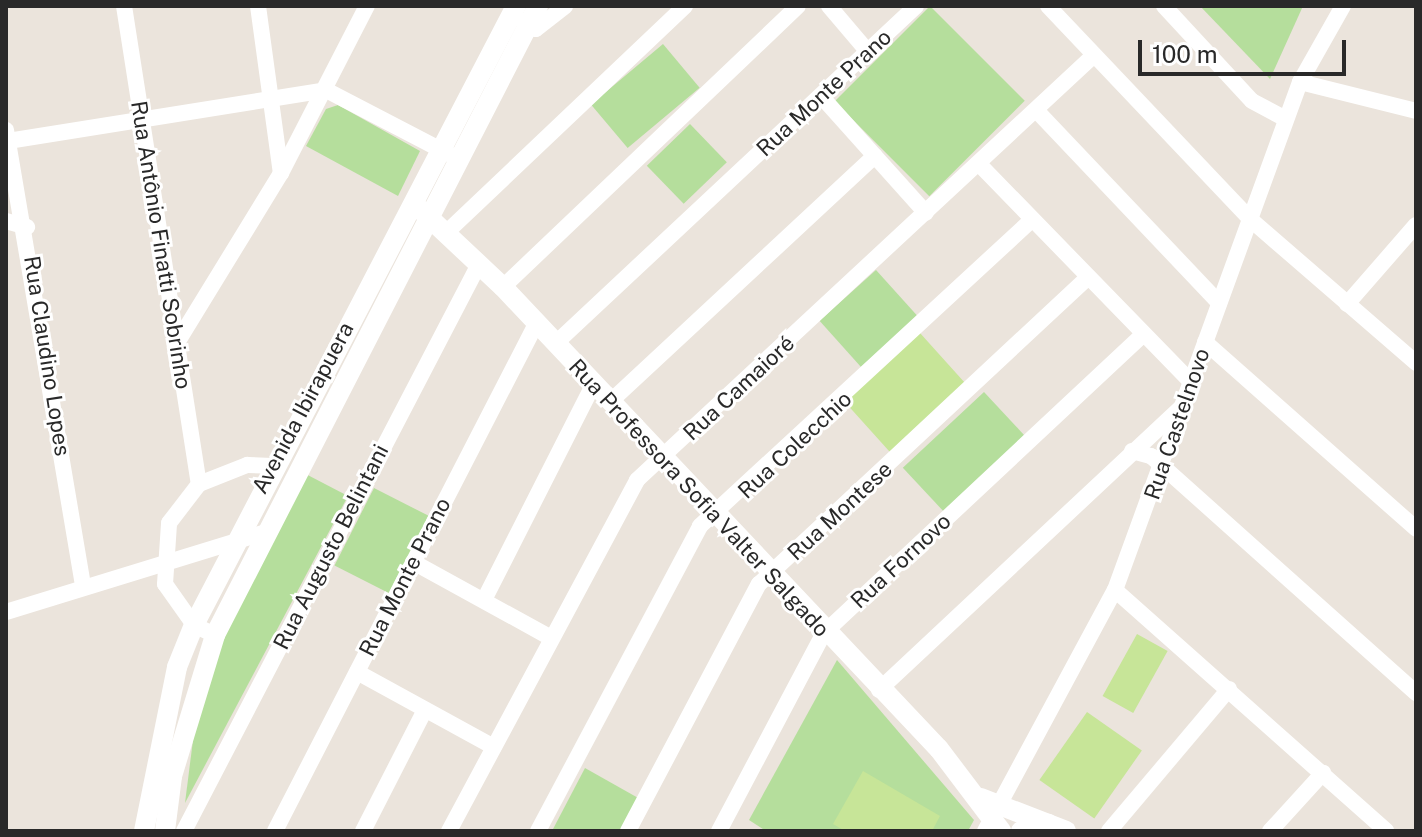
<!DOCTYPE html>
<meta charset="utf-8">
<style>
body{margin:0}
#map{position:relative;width:1422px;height:837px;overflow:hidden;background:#ebe4dc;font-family:"Public Sans",sans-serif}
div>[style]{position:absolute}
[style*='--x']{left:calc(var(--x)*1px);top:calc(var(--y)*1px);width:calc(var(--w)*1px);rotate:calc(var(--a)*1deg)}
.green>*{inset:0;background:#b5de9c;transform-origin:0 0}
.pitch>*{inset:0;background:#c7e598;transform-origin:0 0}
.minor>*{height:16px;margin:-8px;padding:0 8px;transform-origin:8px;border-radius:8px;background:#fff}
.tertiary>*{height:20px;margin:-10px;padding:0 10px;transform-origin:10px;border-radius:10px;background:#fff}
span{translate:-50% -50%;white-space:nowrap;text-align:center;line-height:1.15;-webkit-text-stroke:6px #fff;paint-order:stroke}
.street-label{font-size:22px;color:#292929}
.frame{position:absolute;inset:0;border:8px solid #292929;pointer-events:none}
.scale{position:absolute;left:1138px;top:40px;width:208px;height:36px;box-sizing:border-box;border:4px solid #292929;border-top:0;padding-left:10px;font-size:24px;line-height:28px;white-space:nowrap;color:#292929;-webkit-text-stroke:6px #fff;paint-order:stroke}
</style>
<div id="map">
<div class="green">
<i style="left:930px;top:6px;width:134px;height:135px;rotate:45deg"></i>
<i style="clip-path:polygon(1200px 6px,1303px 6px,1270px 79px)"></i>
<i style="left:663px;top:44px;width:57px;height:94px;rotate:50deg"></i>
<i style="clip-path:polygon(338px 105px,420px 151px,398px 196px,306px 146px,326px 109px)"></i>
<i style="left:690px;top:124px;width:53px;height:60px;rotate:46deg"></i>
<i style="left:876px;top:270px;width:62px;height:76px;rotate:48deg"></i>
<i style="left:984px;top:392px;width:60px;height:111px;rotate:47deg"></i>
<i style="clip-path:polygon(300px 471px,348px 496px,185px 803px,199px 693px)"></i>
<i style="left:374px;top:488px;width:63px;height:87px;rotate:27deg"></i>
<i style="clip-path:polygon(837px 660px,974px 820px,968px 831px,766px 831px,749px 820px)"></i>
<i style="clip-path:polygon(585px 768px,640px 799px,622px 831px,552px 831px)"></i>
</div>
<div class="pitch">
<i style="left:920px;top:333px;width:69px;height:102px;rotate:48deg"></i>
<i style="left:1137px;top:634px;width:35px;height:71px;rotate:29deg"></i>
<i style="left:1087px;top:712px;width:67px;height:83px;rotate:35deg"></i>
<i style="clip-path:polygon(863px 771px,940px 816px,932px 831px,845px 831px,833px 824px)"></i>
</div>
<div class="minor">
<i style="--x:124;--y:6;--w:484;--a:81.1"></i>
<i style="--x:258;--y:6;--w:169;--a:82.2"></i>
<i style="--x:829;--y:6;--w:62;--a:49.6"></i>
<i style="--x:1048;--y:6;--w:294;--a:46.5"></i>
<i style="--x:1250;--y:219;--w:220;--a:40.9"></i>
<i style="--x:1164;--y:6;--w:129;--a:47.2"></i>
<i style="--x:1252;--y:101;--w:38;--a:28"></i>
<i style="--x:523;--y:21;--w:15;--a:32"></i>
<i style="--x:536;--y:29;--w:37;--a:-38"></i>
<i style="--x:1300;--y:82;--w:120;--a:14"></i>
<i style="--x:821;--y:96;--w:157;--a:48.1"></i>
<i style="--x:1036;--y:110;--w:266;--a:46.5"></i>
<i style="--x:6;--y:130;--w:460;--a:80.4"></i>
<i style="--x:8;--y:141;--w:322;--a:-9.1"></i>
<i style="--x:326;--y:90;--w:141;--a:27.5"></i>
<i style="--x:979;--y:164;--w:304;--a:45.8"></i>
<i style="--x:6;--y:221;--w:22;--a:16"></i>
<i style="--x:448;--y:231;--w:327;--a:-43.5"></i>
<i style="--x:503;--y:287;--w:407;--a:-43.6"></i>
<i style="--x:1347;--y:304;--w:105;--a:-48.9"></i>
<i style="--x:1205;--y:342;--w:282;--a:41.5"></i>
<i style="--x:556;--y:343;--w:493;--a:-43.1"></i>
<i style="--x:175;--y:346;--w:203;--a:-58.5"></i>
<i style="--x:281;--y:173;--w:188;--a:-62.8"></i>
<i style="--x:611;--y:401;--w:360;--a:-42.9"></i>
<i style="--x:1132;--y:451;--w:20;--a:15"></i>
<i style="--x:1151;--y:456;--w:356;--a:41.8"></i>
<i style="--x:413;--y:562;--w:158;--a:28.8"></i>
<i style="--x:1115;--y:590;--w:363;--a:41.6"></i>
<i style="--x:484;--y:600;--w:241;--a:-63.1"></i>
<i style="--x:6;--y:612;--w:268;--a:-17.1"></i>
<i style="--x:215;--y:635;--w:23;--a:-155"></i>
<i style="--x:194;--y:625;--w:50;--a:-125.3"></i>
<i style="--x:165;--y:584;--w:61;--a:-86.2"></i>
<i style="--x:169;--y:523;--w:49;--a:-52.4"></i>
<i style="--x:199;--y:484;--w:52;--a:-21.6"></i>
<i style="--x:247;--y:465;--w:25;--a:2"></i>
<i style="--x:357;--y:672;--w:156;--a:28.7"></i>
<i style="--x:879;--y:690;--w:412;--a:-43.1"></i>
<i style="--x:184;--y:831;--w:639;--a:-62.51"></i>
<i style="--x:275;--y:831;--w:570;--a:-62.76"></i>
<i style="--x:363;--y:831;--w:136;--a:-62.9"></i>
<i style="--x:449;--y:831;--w:398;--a:-61.8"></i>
<i style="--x:637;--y:480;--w:624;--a:-42.92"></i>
<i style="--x:538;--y:831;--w:345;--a:-62"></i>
<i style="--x:700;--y:526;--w:452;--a:-42.7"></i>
<i style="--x:628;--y:831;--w:280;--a:-62.1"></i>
<i style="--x:759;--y:584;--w:449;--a:-43"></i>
<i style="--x:719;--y:831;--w:224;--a:-62.1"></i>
<i style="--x:824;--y:633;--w:436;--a:-43.1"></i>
<i style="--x:985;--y:831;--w:274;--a:-61.7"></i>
<i style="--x:1115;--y:590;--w:541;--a:-69.99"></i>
<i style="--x:1300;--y:82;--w:87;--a:-60.5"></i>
<i style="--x:1109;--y:831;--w:186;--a:-49.8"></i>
<i style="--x:1270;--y:831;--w:79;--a:-47.6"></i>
</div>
<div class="tertiary">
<i style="--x:421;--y:210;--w:112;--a:43.2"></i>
<i style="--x:503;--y:287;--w:635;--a:46.66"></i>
<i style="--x:939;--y:749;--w:103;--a:52.9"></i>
<i style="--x:981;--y:798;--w:91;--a:21.2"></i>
<i style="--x:144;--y:831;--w:167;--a:-78.6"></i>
<i style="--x:177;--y:667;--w:45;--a:-68"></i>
<i style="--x:194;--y:625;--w:698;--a:-62.52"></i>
<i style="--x:165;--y:831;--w:55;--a:-82.7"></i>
<i style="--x:172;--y:776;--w:147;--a:-73"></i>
<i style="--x:215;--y:635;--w:707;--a:-62.82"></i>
<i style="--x:1021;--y:831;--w:28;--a:-15"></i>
</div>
<div class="street-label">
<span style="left:824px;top:93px;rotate:-43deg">Rua Monte Prano</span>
<span style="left:161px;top:245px;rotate:81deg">Rua Antônio Finatti Sobrinho</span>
<span style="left:47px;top:356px;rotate:81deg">Rua Claudino Lopes</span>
<span style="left:739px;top:388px;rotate:-43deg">Rua Camaioré</span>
<span style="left:303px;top:408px;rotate:-62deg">Avenida Ibirapuera</span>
<span style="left:1177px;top:424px;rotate:-71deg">Rua Castelnovo</span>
<span style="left:795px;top:445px;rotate:-43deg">Rua Colecchio</span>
<span style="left:699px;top:498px;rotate:47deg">Rua Professora Sofia Valter Salgado</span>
<span style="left:840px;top:511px;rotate:-43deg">Rua Montese</span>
<span style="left:331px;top:547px;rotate:-63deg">Rua Augusto Belintani</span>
<span style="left:901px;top:561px;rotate:-43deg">Rua Fornovo</span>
<span style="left:405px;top:577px;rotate:-63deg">Rua Monte Prano</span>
</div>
<div class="frame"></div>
<div class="scale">100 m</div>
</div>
